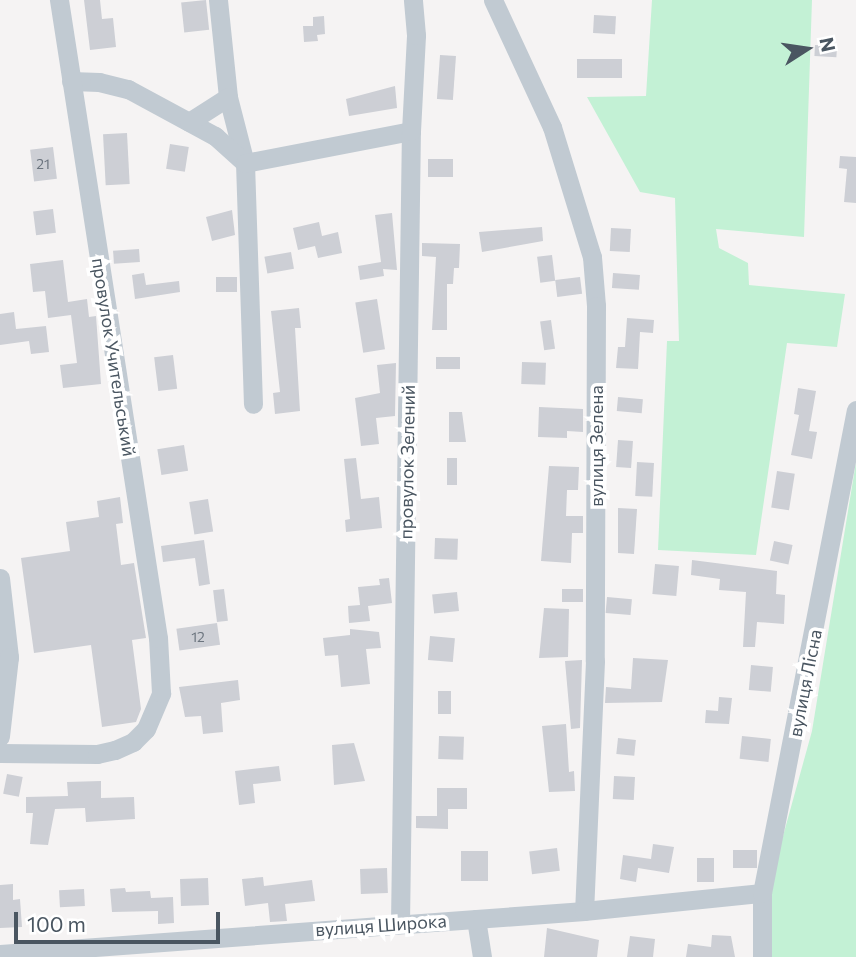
<!DOCTYPE html>
<meta charset="utf-8">
<style>
body{margin:0}
#map{position:relative;width:856px;height:957px;overflow:hidden;background:#f5f3f3;font-family:Commissioner,sans-serif}
div>[style]{position:absolute}
[style*='--x']{left:calc(var(--x)*1px);top:calc(var(--y)*1px);width:calc(var(--w)*1px);rotate:calc(var(--a)*1deg)}
.green>*{inset:0;background:#c3f1d5}
.building>*{inset:0;background:#cdcfd5;transform-origin:0 0}
.minor>*{height:19px;margin:-9.5px;padding:0 9.5px;transform-origin:9.5px;border-radius:9.5px;background:#c1cad2}
span{translate:-50% -50%;white-space:nowrap;text-align:center;line-height:1.15;-webkit-text-stroke:7px #fff;paint-order:stroke}
.number-label{font-size:14px;color:#6b747e}
.number-label span{-webkit-text-stroke-width:0}
.street-label{font-size:18px;color:#4a5661}
.north{position:absolute;left:772px;top:14px;width:70px;height:70px;-webkit-text-stroke:5px #fff;paint-order:stroke;rotate:78deg;font-size:19px;font-weight:700;line-height:28px;text-align:center;color:#4a5661}
.north::after{content:'';display:block;margin:auto;width:24px;height:32px;background:#4a5661;clip-path:polygon(50% 0,100% 100%,50% 72%,0 100%)}
.scale{position:absolute;left:14px;top:912px;width:206px;height:32px;box-sizing:border-box;border:4px solid #4a5661;border-top:0;padding-left:9px;font-size:21px;line-height:24px;white-space:nowrap;color:#4a5661;-webkit-text-stroke:5px #fff;paint-order:stroke}
</style>
<div id="map">
<div class="green">
<i style="clip-path:polygon(652px 0,812px 0,804px 237px,716px 229px,719px 248px,748px 263px,749px 285px,845px 294px,837px 347px,787px 343px,756px 555px,658px 550px,667px 341px,679px 341px,675px 198px,640px 192px,587px 97px,646px 96px)"></i>
<i style="clip-path:polygon(856px 462px,856px 957px,769px 957px,767px 894px,812px 731px)"></i>
</div>
<div class="building">
<i style="clip-path:polygon(84px 0,100px 0,102px 19px,113px 18px,116px 47px,90px 50px)"></i>
<i style="left:206px;top:0;width:30px;height:25px;rotate:84deg"></i>
<i style="left:594px;top:15px;width:22px;height:18px;rotate:3deg"></i>
<i style="clip-path:polygon(324px 16px,325px 34px,317px 35px,318px 41px,304px 42px,303px 26px,313px 26px,313px 17px)"></i>
<i style="left:815px;top:45px;width:22px;height:11px;rotate:3deg"></i>
<i style="left:440px;top:55px;width:16px;height:44px;rotate:4deg"></i>
<i style="left:577px;top:59px;width:45px;height:19px"></i>
<i style="clip-path:polygon(395px 86px,397px 108px,349px 116px,346px 99px)"></i>
<i style="left:127px;top:133px;width:51px;height:24px;rotate:87deg"></i>
<i style="left:170px;top:144px;width:19px;height:25px;rotate:9deg"></i>
<i style="left:53px;top:147px;width:32px;height:23px;rotate:83deg"></i>
<i style="clip-path:polygon(840px 156px,856px 157px,856px 203px,844px 202px,847px 169px,839px 168px)"></i>
<i style="left:453px;top:159px;width:18px;height:25px;rotate:90deg"></i>
<i style="left:53px;top:209px;width:24px;height:20px;rotate:83deg"></i>
<i style="clip-path:polygon(232px 210px,235px 235px,212px 241px,206px 217px)"></i>
<i style="clip-path:polygon(392px 213px,397px 270px,383px 269px,384px 276px,360px 280px,358px 266px,381px 262px,375px 215px)"></i>
<i style="clip-path:polygon(319px 222px,322px 236px,338px 232px,342px 253px,318px 258px,315px 246px,298px 250px,293px 228px)"></i>
<i style="clip-path:polygon(542px 227px,543px 241px,482px 252px,479px 232px)"></i>
<i style="left:611px;top:228px;width:20px;height:23px;rotate:3deg"></i>
<i style="clip-path:polygon(422px 243px,460px 244px,459px 268px,454px 268px,453px 284px,447px 284px,447px 330px,432px 330px,436px 257px,422px 256px)"></i>
<i style="left:139px;top:249px;width:13px;height:26px;rotate:86deg"></i>
<i style="left:291px;top:252px;width:17px;height:27px;rotate:80deg"></i>
<i style="left:552px;top:255px;width:26px;height:15px;rotate:83deg"></i>
<i style="clip-path:polygon(63px 260px,68px 302px,87px 299px,89px 317px,96px 316px,101px 384px,63px 388px,60px 365px,77px 363px,71px 315px,48px 318px,45px 291px,33px 292px,30px 264px)"></i>
<i style="clip-path:polygon(144px 273px,146px 285px,179px 281px,180px 292px,135px 299px,132px 275px)"></i>
<i style="left:613px;top:273px;width:27px;height:15px;rotate:4deg"></i>
<i style="left:237px;top:277px;width:15px;height:21px;rotate:90deg"></i>
<i style="left:580px;top:277px;width:17px;height:25px;rotate:83deg"></i>
<i style="left:377px;top:299px;width:51px;height:22px;rotate:81deg"></i>
<i style="clip-path:polygon(299px 308px,301px 328px,295px 328px,300px 411px,275px 414px,273px 393px,280px 392px,271px 311px)"></i>
<i style="clip-path:polygon(14px 312px,16px 329px,46px 326px,49px 352px,31px 354px,29px 341px,0 345px,0 314px)"></i>
<i style="clip-path:polygon(627px 318px,654px 320px,653px 333px,640px 332px,638px 369px,616px 368px,618px 347px,625px 347px)"></i>
<i style="left:551px;top:320px;width:29px;height:11px;rotate:82deg"></i>
<i style="left:173px;top:355px;width:34px;height:19px;rotate:83deg"></i>
<i style="left:436px;top:357px;width:24px;height:12px"></i>
<i style="left:522px;top:362px;width:24px;height:22px;rotate:2deg"></i>
<i style="clip-path:polygon(396px 363px,395px 416px,376px 418px,379px 444px,361px 446px,355px 398px,380px 393px,377px 365px)"></i>
<i style="clip-path:polygon(798px 388px,816px 391px,809px 431px,817px 432px,812px 459px,791px 455px,799px 415px,794px 414px)"></i>
<i style="left:618px;top:397px;width:25px;height:14px;rotate:5deg"></i>
<i style="clip-path:polygon(539px 407px,583px 409px,583px 432px,567px 431px,567px 438px,538px 437px)"></i>
<i style="clip-path:polygon(449px 412px,462px 412px,466px 442px,449px 442px)"></i>
<i style="left:618px;top:440px;width:15px;height:27px;rotate:4deg"></i>
<i style="left:184px;top:445px;width:26px;height:27px;rotate:81deg"></i>
<i style="clip-path:polygon(356px 458px,361px 499px,379px 497px,382px 528px,346px 532px,345px 520px,350px 519px,344px 459px)"></i>
<i style="left:447px;top:458px;width:10px;height:27px"></i>
<i style="left:637px;top:462px;width:17px;height:34px;rotate:3deg"></i>
<i style="clip-path:polygon(549px 466px,579px 467px,578px 490px,567px 490px,566px 516px,583px 516px,583px 533px,572px 533px,571px 563px,541px 561px)"></i>
<i style="left:777px;top:471px;width:18px;height:37px;rotate:9deg"></i>
<i style="clip-path:polygon(120px 497px,123px 523px,116px 524px,121px 565px,134px 563px,146px 638px,132px 640px,141px 709px,136px 722px,102px 727px,91px 645px,34px 653px,21px 558px,70px 551px,66px 522px,99px 517px,97px 501px)"></i>
<i style="left:208px;top:499px;width:33px;height:19px;rotate:81deg"></i>
<i style="clip-path:polygon(618px 508px,637px 509px,634px 554px,618px 553px)"></i>
<i style="left:435px;top:538px;width:23px;height:21px;rotate:2deg"></i>
<i style="clip-path:polygon(204px 540px,210px 584px,199px 586px,195px 558px,163px 562px,161px 546px)"></i>
<i style="left:774px;top:541px;width:19px;height:20px;rotate:12deg"></i>
<i style="clip-path:polygon(692px 560px,777px 571px,776px 594px,785px 595px,784px 624px,757px 622px,755px 647px,743px 647px,746px 592px,719px 590px,720px 579px,691px 575px)"></i>
<i style="left:655px;top:564px;width:24px;height:30px;rotate:5deg"></i>
<i style="clip-path:polygon(389px 578px,392px 603px,368px 606px,370px 621px,349px 623px,348px 606px,360px 605px,358px 587px,380px 585px,379px 579px)"></i>
<i style="left:224px;top:589px;width:32px;height:11px;rotate:83deg"></i>
<i style="left:562px;top:589px;width:21px;height:13px"></i>
<i style="left:457px;top:592px;width:19px;height:25px;rotate:84deg"></i>
<i style="left:607px;top:597px;width:25px;height:16px;rotate:5deg"></i>
<i style="clip-path:polygon(544px 608px,569px 609px,568px 657px,539px 658px)"></i>
<i style="left:217px;top:623px;width:22px;height:41px;rotate:82deg"></i>
<i style="clip-path:polygon(350px 629px,379px 632px,381px 648px,366px 649px,370px 684px,341px 687px,338px 655px,325px 656px,323px 638px,350px 635px)"></i>
<i style="left:430px;top:636px;width:25px;height:24px;rotate:5deg"></i>
<i style="clip-path:polygon(633px 658px,668px 660px,662px 702px,605px 703px,606px 687px,631px 689px)"></i>
<i style="clip-path:polygon(582px 660px,580px 728px,571px 729px,565px 661px)"></i>
<i style="left:751px;top:665px;width:22px;height:25px;rotate:5deg"></i>
<i style="clip-path:polygon(238px 680px,240px 700px,221px 703px,223px 732px,203px 734px,201px 716px,185px 717px,179px 687px)"></i>
<i style="left:438px;top:691px;width:13px;height:23px"></i>
<i style="clip-path:polygon(719px 697px,732px 698px,729px 724px,705px 723px,706px 710px,718px 711px)"></i>
<i style="clip-path:polygon(566px 724px,569px 772px,574px 771px,575px 791px,549px 792px,542px 726px)"></i>
<i style="left:439px;top:736px;width:25px;height:23px;rotate:2deg"></i>
<i style="left:742px;top:736px;width:29px;height:23px;rotate:6deg"></i>
<i style="left:618px;top:738px;width:18px;height:16px;rotate:6deg"></i>
<i style="clip-path:polygon(354px 743px,365px 781px,334px 785px,332px 745px)"></i>
<i style="clip-path:polygon(279px 766px,281px 781px,253px 784px,255px 803px,239px 805px,235px 771px)"></i>
<i style="left:7px;top:774px;width:16px;height:20px;rotate:11deg"></i>
<i style="left:614px;top:776px;width:21px;height:23px;rotate:3deg"></i>
<i style="clip-path:polygon(101px 781px,101px 798px,134px 797px,135px 819px,86px 822px,85px 808px,55px 809px,48px 845px,30px 844px,33px 813px,26px 813px,26px 797px,68px 796px,67px 782px)"></i>
<i style="clip-path:polygon(437px 788px,467px 788px,467px 809px,448px 809px,448px 829px,416px 828px,416px 816px,437px 816px)"></i>
<i style="clip-path:polygon(653px 844px,674px 847px,669px 873px,638px 868px,636px 882px,620px 879px,623px 855px,651px 859px)"></i>
<i style="left:557px;top:848px;width:23px;height:28px;rotate:83deg"></i>
<i style="left:733px;top:850px;width:24px;height:18px"></i>
<i style="left:461px;top:851px;width:27px;height:30px"></i>
<i style="left:697px;top:858px;width:17px;height:24px"></i>
<i style="left:387px;top:868px;width:25px;height:27px;rotate:88deg"></i>
<i style="clip-path:polygon(263px 877px,264px 886px,312px 880px,315px 901px,285px 904px,287px 921px,270px 922px,268px 903px,245px 906px,242px 879px)"></i>
<i style="left:208px;top:878px;width:27px;height:28px;rotate:88deg"></i>
<i style="clip-path:polygon(13px 884px,13px 900px,20px 899px,22px 927px,0 928px,0 885px)"></i>
<i style="clip-path:polygon(125px 888px,126px 892px,150px 891px,151px 898px,173px 897px,174px 923px,158px 924px,158px 911px,112px 912px,110px 889px)"></i>
<i style="left:84px;top:889px;width:17px;height:25px;rotate:87deg"></i>
<i style="clip-path:polygon(547px 928px,599px 940px,597px 957px,544px 957px)"></i>
<i style="clip-path:polygon(712px 935px,731px 936px,735px 957px,686px 957px,688px 944px,711px 947px)"></i>
<i style="clip-path:polygon(630px 936px,655px 939px,653px 957px,627px 957px)"></i>
</div>
<div class="minor">
<i style="--x:218;--y:0;--w:98;--a:84.1"></i>
<i style="--x:228;--y:97;--w:68;--a:75.6"></i>
<i style="--x:245;--y:163;--w:241;--a:88.1"></i>
<i style="--x:493;--y:0;--w:140;--a:65.1"></i>
<i style="--x:552;--y:127;--w:136;--a:72.9"></i>
<i style="--x:592;--y:257;--w:49;--a:85.3"></i>
<i style="--x:596;--y:306;--w:355;--a:90.2"></i>
<i style="--x:595;--y:661;--w:250;--a:92.5"></i>
<i style="--x:71;--y:81;--w:28;--a:2"></i>
<i style="--x:99;--y:82;--w:30;--a:14"></i>
<i style="--x:128;--y:89;--w:99;--a:28.4"></i>
<i style="--x:215;--y:136;--w:40;--a:42"></i>
<i style="--x:245;--y:163;--w:169;--a:-10.9"></i>
<i style="--x:189;--y:122;--w:46;--a:-32.7"></i>
<i style="--x:0;--y:578;--w:80;--a:83.5"></i>
<i style="--x:9;--y:657;--w:80;--a:96.5"></i>
<i style="--x:0;--y:753;--w:97;--a:0.6"></i>
<i style="--x:97;--y:754;--w:18;--a:-13"></i>
<i style="--x:115;--y:750;--w:20;--a:-24"></i>
<i style="--x:133;--y:742;--w:18;--a:-45"></i>
<i style="--x:146;--y:729;--w:39;--a:-67"></i>
<i style="--x:161;--y:693;--w:55;--a:-93.1"></i>
<i style="--x:158;--y:638;--w:646;--a:-98.82"></i>
<i style="--x:476;--y:919;--w:38;--a:81"></i>
<i style="--x:400;--y:924;--w:793;--a:-89.21"></i>
<i style="--x:411;--y:131;--w:96;--a:-87"></i>
<i style="--x:416;--y:35;--w:35;--a:-95"></i>
<i style="--x:0;--y:954;--w:586;--a:-4.21"></i>
<i style="--x:584;--y:911;--w:179;--a:-5.8"></i>
<i style="--x:762;--y:957;--w:64;--a:-90"></i>
<i style="--x:762;--y:893;--w:492;--a:-79"></i>
</div>
<div class="number-label">
<span style="left:43px;top:164px">21</span>
<span style="left:198px;top:637px">12</span>
</div>
<div class="street-label">
<span style="left:114px;top:357px;rotate:81deg">провулок Учительський</span>
<span style="left:596px;top:446px;rotate:-90deg">вулиця Зелена</span>
<span style="left:407px;top:462px;rotate:-89deg">провулок Зелений</span>
<span style="left:805px;top:683px;rotate:-79deg">вулиця Лісна</span>
<span style="left:381px;top:925px;rotate:-4deg">вулиця Широка</span>
</div>
<div class="north">N</div>
<div class="scale">100 m</div>
</div>
